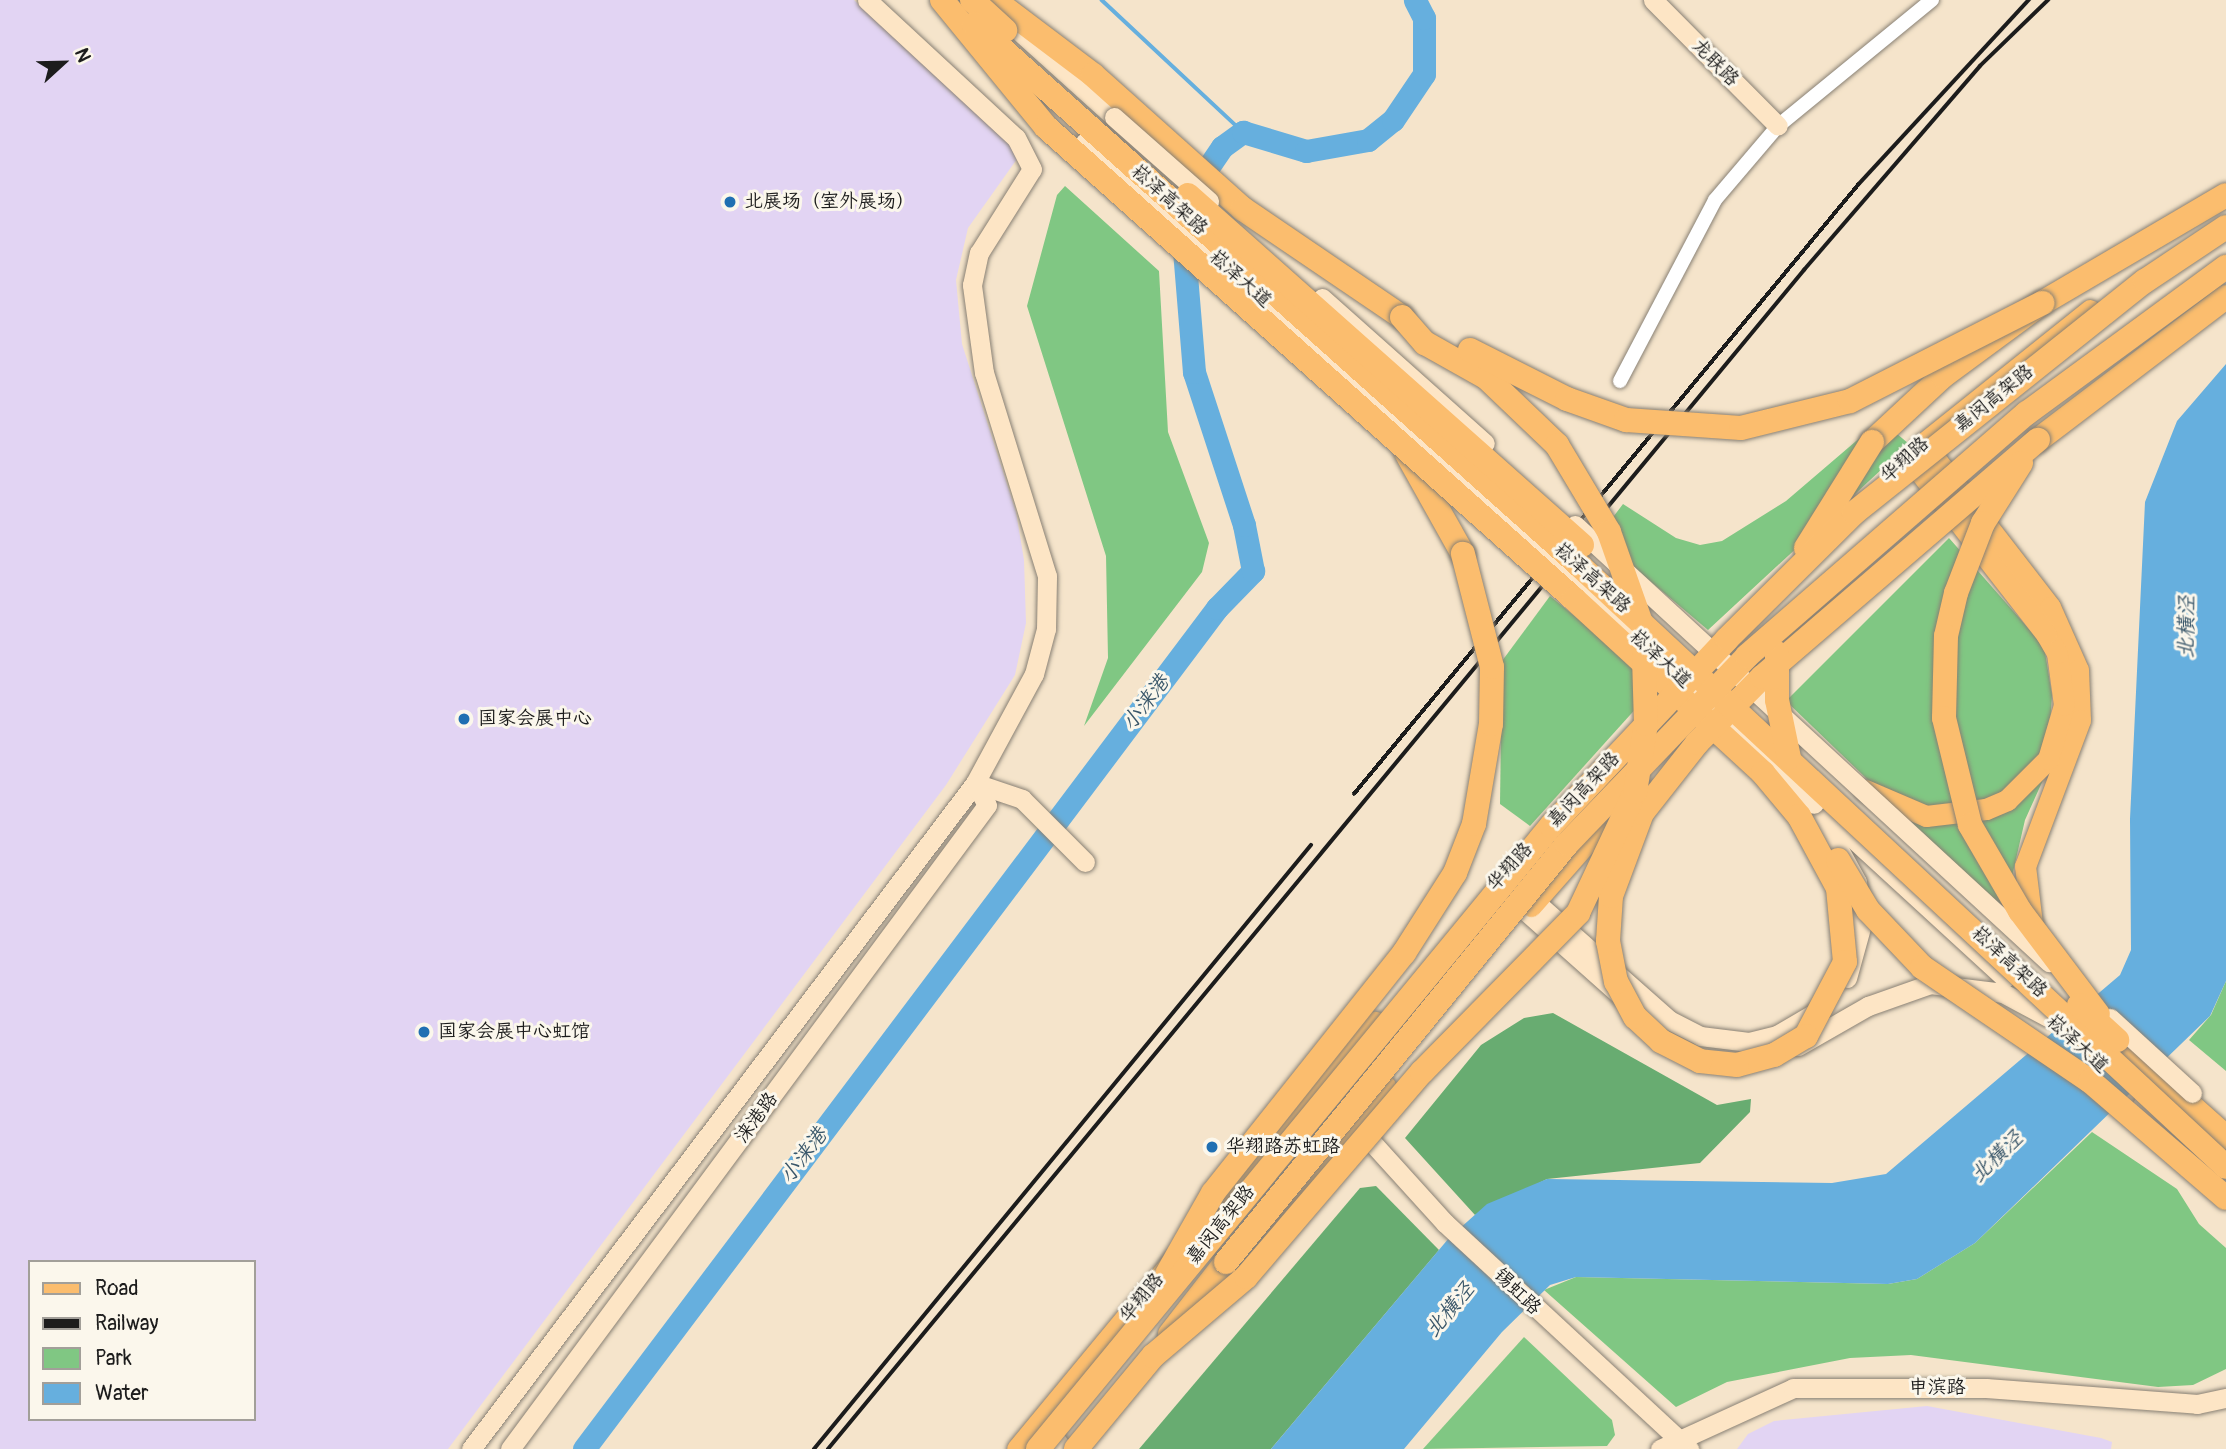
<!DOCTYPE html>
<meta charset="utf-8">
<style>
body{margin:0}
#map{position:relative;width:2226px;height:1449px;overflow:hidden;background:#f5e4cb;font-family:Pangolin,"LXGW WenKai TC",sans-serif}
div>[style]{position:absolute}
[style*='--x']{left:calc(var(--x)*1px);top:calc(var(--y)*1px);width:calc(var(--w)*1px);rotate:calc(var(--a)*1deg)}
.built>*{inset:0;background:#e2d4f3}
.green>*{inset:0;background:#80c783}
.forest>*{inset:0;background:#68ac71}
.water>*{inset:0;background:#66afde}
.stream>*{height:3.5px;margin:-1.75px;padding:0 1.75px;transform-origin:1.75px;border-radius:1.75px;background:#66afde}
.river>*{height:23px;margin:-11.5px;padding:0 11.5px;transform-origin:11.5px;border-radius:11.5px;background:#66afde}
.roads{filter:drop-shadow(0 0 2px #888074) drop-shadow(0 0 2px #888074)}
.street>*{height:14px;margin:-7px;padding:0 7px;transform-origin:7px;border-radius:7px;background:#fff}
.secondary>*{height:19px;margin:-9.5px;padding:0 9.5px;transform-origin:9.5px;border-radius:9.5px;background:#fde5c5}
.primary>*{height:21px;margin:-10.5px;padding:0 10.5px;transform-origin:10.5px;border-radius:10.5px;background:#fbbd6e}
.highway>*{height:24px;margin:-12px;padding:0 12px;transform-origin:12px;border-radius:12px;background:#fbbd6e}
.rail>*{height:3.5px;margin:-1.75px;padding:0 1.75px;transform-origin:1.75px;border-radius:1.75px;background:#1c1c1c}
.bridges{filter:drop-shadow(0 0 2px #888074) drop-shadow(0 0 2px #888074)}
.secondary-bridge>*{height:19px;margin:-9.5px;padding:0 9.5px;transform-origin:9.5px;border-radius:9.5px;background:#fde5c5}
.highway-bridge>*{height:24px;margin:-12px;padding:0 12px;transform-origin:12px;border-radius:12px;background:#fbbd6e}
.dots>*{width:19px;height:19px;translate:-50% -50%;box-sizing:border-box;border:4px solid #fbf7ec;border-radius:50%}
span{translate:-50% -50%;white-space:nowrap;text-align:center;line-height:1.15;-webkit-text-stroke:6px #fbf7ec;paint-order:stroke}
.street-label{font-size:19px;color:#1c1c1c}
.poi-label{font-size:19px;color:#1c1c1c}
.left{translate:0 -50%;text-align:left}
.water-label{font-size:21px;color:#3a576a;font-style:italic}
.legend{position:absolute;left:28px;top:1260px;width:228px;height:161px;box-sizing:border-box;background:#fbf7ec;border:2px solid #a29f99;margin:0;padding:9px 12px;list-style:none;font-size:21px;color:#1c1c1c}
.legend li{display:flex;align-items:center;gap:14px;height:35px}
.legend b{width:35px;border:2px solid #a29f99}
.north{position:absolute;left:28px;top:28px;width:70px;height:70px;-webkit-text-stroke:5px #fbf7ec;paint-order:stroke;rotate:68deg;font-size:19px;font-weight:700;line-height:28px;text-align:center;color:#1c1c1c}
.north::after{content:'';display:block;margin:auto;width:24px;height:32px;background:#1c1c1c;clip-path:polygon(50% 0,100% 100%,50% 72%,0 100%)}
</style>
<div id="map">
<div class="built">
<i style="clip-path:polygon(evenodd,0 0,854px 0,1012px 143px,1017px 159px,968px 228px,956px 280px,962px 344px,1016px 512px,1024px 560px,1026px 623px,1015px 675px,946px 785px,448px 1449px,0 1449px,0 0,30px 1262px,254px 1262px,254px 1419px,30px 1419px,30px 1262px)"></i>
<i style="clip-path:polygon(1927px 1406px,2101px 1438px,2112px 1442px,2111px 1449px,1737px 1449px,1748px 1434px,1774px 1421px)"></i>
</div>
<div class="green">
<i style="clip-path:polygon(1065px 186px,1159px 271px,1168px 432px,1209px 543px,1202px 572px,1084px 726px,1108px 658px,1106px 556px,1027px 306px,1057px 195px)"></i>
<i style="clip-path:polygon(1869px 430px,1896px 433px,1909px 444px,1708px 630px,1598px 537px,1623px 504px,1676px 538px,1700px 545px,1722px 541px,1786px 501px)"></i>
<i style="clip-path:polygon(1949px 538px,2044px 646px,2052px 695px,2047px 771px,2025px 820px,2004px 911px,1786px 701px)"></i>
<i style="clip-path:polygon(1550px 596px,1658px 684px,1530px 826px,1500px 804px,1502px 661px)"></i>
<i style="clip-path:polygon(2226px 981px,2226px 1071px,2189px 1040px,2211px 1015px)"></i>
<i style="clip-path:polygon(2092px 1132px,2177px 1189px,2199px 1224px,2226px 1248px,2226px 1369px,2193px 1385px,2158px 1387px,1911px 1355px,1850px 1358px,1727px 1382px,1676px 1407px,1544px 1290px,1576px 1277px,1888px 1284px,1917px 1279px,1975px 1243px)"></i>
<i style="clip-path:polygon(1524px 1337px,1612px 1420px,1615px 1435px,1607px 1446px,1423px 1449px)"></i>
</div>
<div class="forest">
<i style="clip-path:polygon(1553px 1013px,1717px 1105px,1751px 1099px,1750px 1112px,1700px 1163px,1547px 1179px,1475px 1215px,1405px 1138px,1481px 1045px,1524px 1018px)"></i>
<i style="clip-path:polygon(1376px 1186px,1439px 1250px,1271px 1449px,1139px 1449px,1360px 1188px)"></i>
</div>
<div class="water">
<i style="clip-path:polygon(2226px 364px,2226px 981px,2210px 1016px,1975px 1243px,1917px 1279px,1888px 1284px,1576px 1277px,1550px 1285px,1502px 1332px,1404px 1449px,1271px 1449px,1449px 1238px,1487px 1204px,1547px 1179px,1832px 1183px,1886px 1174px,2120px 975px,2131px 950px,2130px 819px,2145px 502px,2177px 421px)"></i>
</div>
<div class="stream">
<i style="--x:1102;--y:0;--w:193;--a:43.1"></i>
</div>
<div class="river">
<i style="--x:1194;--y:188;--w:50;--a:-55.7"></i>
<i style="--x:1222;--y:147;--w:26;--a:-36"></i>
<i style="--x:1243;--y:132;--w:66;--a:16.8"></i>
<i style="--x:1306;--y:151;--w:63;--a:-10.1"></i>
<i style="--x:1368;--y:140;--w:32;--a:-39"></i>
<i style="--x:1393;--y:120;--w:55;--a:-56"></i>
<i style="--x:1424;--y:74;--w:56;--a:-90"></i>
<i style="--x:1424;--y:18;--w:20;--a:-117"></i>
<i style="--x:584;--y:1449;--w:1053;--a:-53.03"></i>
<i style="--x:1217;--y:608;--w:52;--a:-45.8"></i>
<i style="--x:1253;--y:571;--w:47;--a:-101.1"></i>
<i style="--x:1244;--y:525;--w:161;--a:-108.1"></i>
<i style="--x:1194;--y:372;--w:135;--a:-94.7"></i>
</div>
<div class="roads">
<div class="street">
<i style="--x:1620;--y:381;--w:204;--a:-62.3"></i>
<i style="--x:1715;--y:200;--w:97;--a:-49.6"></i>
<i style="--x:1778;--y:126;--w:199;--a:-39.3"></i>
</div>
<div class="secondary">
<i style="--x:1653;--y:0;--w:177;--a:45.2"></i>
<i style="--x:1021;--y:33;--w:125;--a:42.1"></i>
<i style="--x:1020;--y:81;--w:89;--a:43.2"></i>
<i style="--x:975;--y:783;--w:50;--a:18.8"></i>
<i style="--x:1022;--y:799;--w:89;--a:45"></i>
<i style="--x:1814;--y:804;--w:89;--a:61.1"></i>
<i style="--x:1857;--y:882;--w:42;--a:83.2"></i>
<i style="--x:1862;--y:924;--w:56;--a:105.5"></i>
<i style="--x:1826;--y:814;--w:243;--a:42.5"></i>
<i style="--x:1524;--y:892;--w:193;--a:41.4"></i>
<i style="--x:1669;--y:1020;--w:35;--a:27"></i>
<i style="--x:1700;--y:1036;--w:49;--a:7"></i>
<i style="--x:1749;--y:1042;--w:29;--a:-14"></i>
<i style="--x:1777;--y:1035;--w:48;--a:-30.3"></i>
<i style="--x:1513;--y:900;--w:144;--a:41.6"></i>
<i style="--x:1798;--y:1046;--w:81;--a:-29.7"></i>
<i style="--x:1868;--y:1006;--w:66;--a:-19.5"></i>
<i style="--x:1930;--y:984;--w:74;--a:7"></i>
<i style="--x:2003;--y:993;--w:51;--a:28.1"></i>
<i style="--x:2142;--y:1105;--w:90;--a:43.6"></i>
<i style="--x:1358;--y:1127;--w:130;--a:47.8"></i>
<i style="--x:1445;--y:1223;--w:333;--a:42.8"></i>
<i style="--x:1044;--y:1424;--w:31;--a:53"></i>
<i style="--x:471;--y:1449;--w:835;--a:-52.88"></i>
<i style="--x:975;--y:783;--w:124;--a:-61.6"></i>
<i style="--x:1034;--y:674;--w:47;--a:-75.1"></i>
<i style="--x:1046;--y:629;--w:53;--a:-88.9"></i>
<i style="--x:1047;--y:576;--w:213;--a:-107.2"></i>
<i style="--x:984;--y:373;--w:89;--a:-97.8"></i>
<i style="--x:972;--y:285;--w:33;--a:-78"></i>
<i style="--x:979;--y:253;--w:99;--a:-57.8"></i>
<i style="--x:1032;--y:169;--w:35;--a:-117"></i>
<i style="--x:1016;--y:138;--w:203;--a:-137.2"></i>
<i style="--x:510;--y:1449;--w:801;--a:-53.47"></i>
<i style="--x:987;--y:805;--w:25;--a:-119"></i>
<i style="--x:1660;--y:1449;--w:146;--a:-24.6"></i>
<i style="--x:1793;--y:1388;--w:193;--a:0"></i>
<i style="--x:1986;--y:1388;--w:212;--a:4.3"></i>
<i style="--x:2197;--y:1404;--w:30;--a:-12"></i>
</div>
<div class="primary">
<i style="--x:1923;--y:443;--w:207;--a:52.2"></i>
<i style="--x:2050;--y:607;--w:69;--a:66"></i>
<i style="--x:2078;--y:670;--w:50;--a:87.7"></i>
<i style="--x:2080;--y:720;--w:156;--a:110.6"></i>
<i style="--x:2025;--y:866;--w:58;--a:83.1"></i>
<i style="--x:1919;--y:447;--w:219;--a:-38.7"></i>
<i style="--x:1765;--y:660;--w:87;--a:-43.6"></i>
<i style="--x:1865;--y:790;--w:66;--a:23.1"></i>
<i style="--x:1926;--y:816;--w:60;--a:-6.7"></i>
<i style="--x:1986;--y:809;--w:23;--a:-23"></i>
<i style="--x:2007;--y:800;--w:58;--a:-45"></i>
<i style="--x:2048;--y:759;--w:56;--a:-73.5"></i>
<i style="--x:2064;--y:705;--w:52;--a:-97.7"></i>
<i style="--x:2057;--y:653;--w:22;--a:-120"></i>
<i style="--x:2046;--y:634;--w:224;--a:-127.9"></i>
<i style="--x:1531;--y:906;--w:147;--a:-48.6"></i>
<i style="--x:1216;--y:1208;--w:245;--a:-49.5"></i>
<i style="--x:1241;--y:1265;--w:230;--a:-51.2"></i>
<i style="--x:1017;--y:1449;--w:246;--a:-50.4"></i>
</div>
<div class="highway">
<i style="--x:994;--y:0;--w:124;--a:37.1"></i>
<i style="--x:1093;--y:75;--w:201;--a:41.8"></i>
<i style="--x:1243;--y:209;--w:192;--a:34.2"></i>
<i style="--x:2038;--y:440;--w:236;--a:-37.3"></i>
<i style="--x:1872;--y:442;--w:97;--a:-42.9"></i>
<i style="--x:1943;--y:376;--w:123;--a:-36.4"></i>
<i style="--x:2042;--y:303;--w:213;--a:-30.4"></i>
<i style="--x:1407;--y:454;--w:115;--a:60.8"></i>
<i style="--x:2117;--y:1040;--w:146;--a:41.7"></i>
<i style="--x:1170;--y:1334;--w:91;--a:-52.1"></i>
</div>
</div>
<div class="rail">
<i style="--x:1354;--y:794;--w:791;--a:-50.39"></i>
<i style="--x:1858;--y:185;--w:252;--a:-47.3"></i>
<i style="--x:814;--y:1449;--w:782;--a:-50.55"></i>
<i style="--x:828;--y:1449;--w:1531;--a:-50.38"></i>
<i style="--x:1804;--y:270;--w:269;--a:-49.2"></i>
<i style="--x:1980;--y:66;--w:95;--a:-44.1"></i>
</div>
<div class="bridges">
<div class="secondary-bridge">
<i style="--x:1114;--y:117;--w:127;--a:41.5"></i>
<i style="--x:1085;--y:142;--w:649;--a:41.69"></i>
<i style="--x:1570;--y:574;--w:335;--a:43.3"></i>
<i style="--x:1322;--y:298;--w:218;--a:41.7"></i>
<i style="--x:1575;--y:525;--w:645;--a:42.67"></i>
<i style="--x:2110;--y:1018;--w:111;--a:42.4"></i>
</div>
<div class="highway-bridge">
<i style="--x:942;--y:0;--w:164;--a:50.7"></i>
<i style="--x:1046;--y:127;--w:708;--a:41.79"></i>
<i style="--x:1574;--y:599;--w:257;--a:42.6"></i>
<i style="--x:1763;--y:773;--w:56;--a:50.1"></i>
<i style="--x:1799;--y:816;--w:82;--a:61.6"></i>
<i style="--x:1838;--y:888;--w:74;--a:84.6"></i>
<i style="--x:1845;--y:962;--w:84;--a:117.8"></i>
<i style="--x:1806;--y:1036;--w:37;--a:149"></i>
<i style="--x:1774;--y:1055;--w:38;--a:165"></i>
<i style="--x:1737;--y:1065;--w:37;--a:-174"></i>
<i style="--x:1700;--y:1061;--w:44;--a:-152.9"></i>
<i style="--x:1661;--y:1041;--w:35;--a:-137"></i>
<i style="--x:1635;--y:1017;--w:40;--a:-118"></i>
<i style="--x:1616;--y:982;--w:42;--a:-101"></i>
<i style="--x:1608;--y:941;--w:45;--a:-86.2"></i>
<i style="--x:1611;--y:896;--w:89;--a:-69.5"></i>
<i style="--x:1642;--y:813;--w:89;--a:-51.8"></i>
<i style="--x:1697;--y:743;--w:93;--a:-45.4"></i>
<i style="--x:1762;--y:677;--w:364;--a:-40.7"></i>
<i style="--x:972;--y:0;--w:45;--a:42.3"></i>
<i style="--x:974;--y:24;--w:813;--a:41.81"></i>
<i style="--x:1580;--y:566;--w:882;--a:42.93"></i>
<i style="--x:1188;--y:195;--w:527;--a:41.62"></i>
<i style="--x:1402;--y:317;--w:35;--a:49"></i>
<i style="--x:1425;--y:343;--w:71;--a:29.4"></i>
<i style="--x:1487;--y:378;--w:97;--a:43.7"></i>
<i style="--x:1557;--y:445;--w:101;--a:59.1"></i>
<i style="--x:1609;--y:532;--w:93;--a:70.6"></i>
<i style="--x:1470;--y:350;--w:109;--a:26.8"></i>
<i style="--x:1567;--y:399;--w:63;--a:19.6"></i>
<i style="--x:1626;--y:420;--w:115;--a:4"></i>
<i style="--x:1741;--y:428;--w:112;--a:-13.9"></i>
<i style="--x:1850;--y:401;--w:216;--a:-27"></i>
<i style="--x:2021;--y:463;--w:71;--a:122.3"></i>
<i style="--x:1983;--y:523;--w:75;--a:111.1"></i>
<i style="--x:1956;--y:593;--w:44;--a:103.1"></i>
<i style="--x:1946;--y:636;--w:82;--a:91.4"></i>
<i style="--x:1944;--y:718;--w:110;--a:76.3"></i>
<i style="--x:1970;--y:825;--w:99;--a:59.8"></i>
<i style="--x:2020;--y:911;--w:129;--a:52.9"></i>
<i style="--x:1806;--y:548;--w:125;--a:-58.1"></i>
<i style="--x:1777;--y:653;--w:47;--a:90"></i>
<i style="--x:1777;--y:700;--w:59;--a:78.3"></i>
<i style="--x:1838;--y:860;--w:58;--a:59"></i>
<i style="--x:1868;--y:910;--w:79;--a:46.5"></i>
<i style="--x:1922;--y:967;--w:203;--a:34.2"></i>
<i style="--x:2090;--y:1081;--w:179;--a:40.7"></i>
<i style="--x:2079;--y:1005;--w:52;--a:42.6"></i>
<i style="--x:1226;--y:1262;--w:539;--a:-50.79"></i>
<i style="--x:1567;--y:844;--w:260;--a:-46.2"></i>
<i style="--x:1747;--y:656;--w:371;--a:-41"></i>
<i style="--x:2027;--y:413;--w:247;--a:-36.3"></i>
<i style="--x:1167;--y:1274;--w:93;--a:-60.4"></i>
<i style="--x:1213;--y:1193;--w:307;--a:-51.5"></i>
<i style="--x:1404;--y:953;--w:95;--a:-57.5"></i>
<i style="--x:1455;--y:873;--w:53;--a:-68.8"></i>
<i style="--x:1474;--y:824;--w:101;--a:-80.4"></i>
<i style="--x:1491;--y:724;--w:57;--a:-89"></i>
<i style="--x:1492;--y:667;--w:117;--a:-104.4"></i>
<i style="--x:1038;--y:1449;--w:807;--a:-50.53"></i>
<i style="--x:1551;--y:826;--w:257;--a:-46.7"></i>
<i style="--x:1727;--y:639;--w:179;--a:-44.8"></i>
<i style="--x:1854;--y:513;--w:372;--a:-38.6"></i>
<i style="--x:2145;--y:281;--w:97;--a:-33.7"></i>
<i style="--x:1076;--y:1449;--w:121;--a:-50.4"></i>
<i style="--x:1153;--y:1356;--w:122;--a:-40.3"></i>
<i style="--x:1246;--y:1277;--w:270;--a:-49.4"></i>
<i style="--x:1422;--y:1072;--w:223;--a:-45.5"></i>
<i style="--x:1578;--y:913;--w:134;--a:-64.8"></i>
<i style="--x:1635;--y:792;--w:69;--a:-80.8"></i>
<i style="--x:1646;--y:724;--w:68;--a:-91.7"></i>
</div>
</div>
<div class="dots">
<i style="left:730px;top:202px;background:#1f6fb2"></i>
<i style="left:464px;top:719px;background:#1f6fb2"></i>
<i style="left:424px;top:1032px;background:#1f6fb2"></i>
<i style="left:1212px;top:1147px;background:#1f6fb2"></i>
</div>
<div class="street-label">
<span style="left:1715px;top:63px;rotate:45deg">龙联路</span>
<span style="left:1169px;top:200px;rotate:42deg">崧泽高架路</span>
<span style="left:1240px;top:279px;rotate:42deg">崧泽大道</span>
<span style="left:1994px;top:399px;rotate:-39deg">嘉闵高架路</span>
<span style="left:1905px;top:460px;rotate:-42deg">华翔路</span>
<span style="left:1592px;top:578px;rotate:42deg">崧泽高架路</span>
<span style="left:1660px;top:659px;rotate:43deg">崧泽大道</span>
<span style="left:1584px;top:790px;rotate:-47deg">嘉闵高架路</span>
<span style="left:1510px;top:867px;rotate:-48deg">华翔路</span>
<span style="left:2009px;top:962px;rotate:43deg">崧泽高架路</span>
<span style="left:2077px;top:1044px;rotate:43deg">崧泽大道</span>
<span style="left:757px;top:1118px;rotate:-54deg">涞港路</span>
<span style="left:1221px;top:1225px;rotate:-51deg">嘉闵高架路</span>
<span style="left:1517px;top:1292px;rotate:44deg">锡虹路</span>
<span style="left:1142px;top:1298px;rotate:-51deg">华翔路</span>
<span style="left:1937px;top:1388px">申滨路</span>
</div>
<div class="poi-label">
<span class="left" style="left:744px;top:202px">北展场（室外展场）</span>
<span class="left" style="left:478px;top:719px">国家会展中心</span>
<span class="left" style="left:438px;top:1032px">国家会展中心虹馆</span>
<span class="left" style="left:1226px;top:1147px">华翔路苏虹路</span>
</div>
<div class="water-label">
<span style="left:2187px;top:627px;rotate:-89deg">北横泾</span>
<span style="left:1146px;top:703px;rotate:-53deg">小涞港</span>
<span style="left:804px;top:1156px;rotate:-53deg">小涞港</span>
<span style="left:1997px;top:1157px;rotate:-44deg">北横泾</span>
<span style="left:1450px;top:1310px;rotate:-50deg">北横泾</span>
</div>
<ul class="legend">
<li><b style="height:9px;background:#fbbd6e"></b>Road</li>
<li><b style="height:9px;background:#1c1c1c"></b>Railway</li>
<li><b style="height:19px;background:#80c783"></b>Park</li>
<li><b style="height:19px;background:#66afde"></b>Water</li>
</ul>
<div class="north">N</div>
</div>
